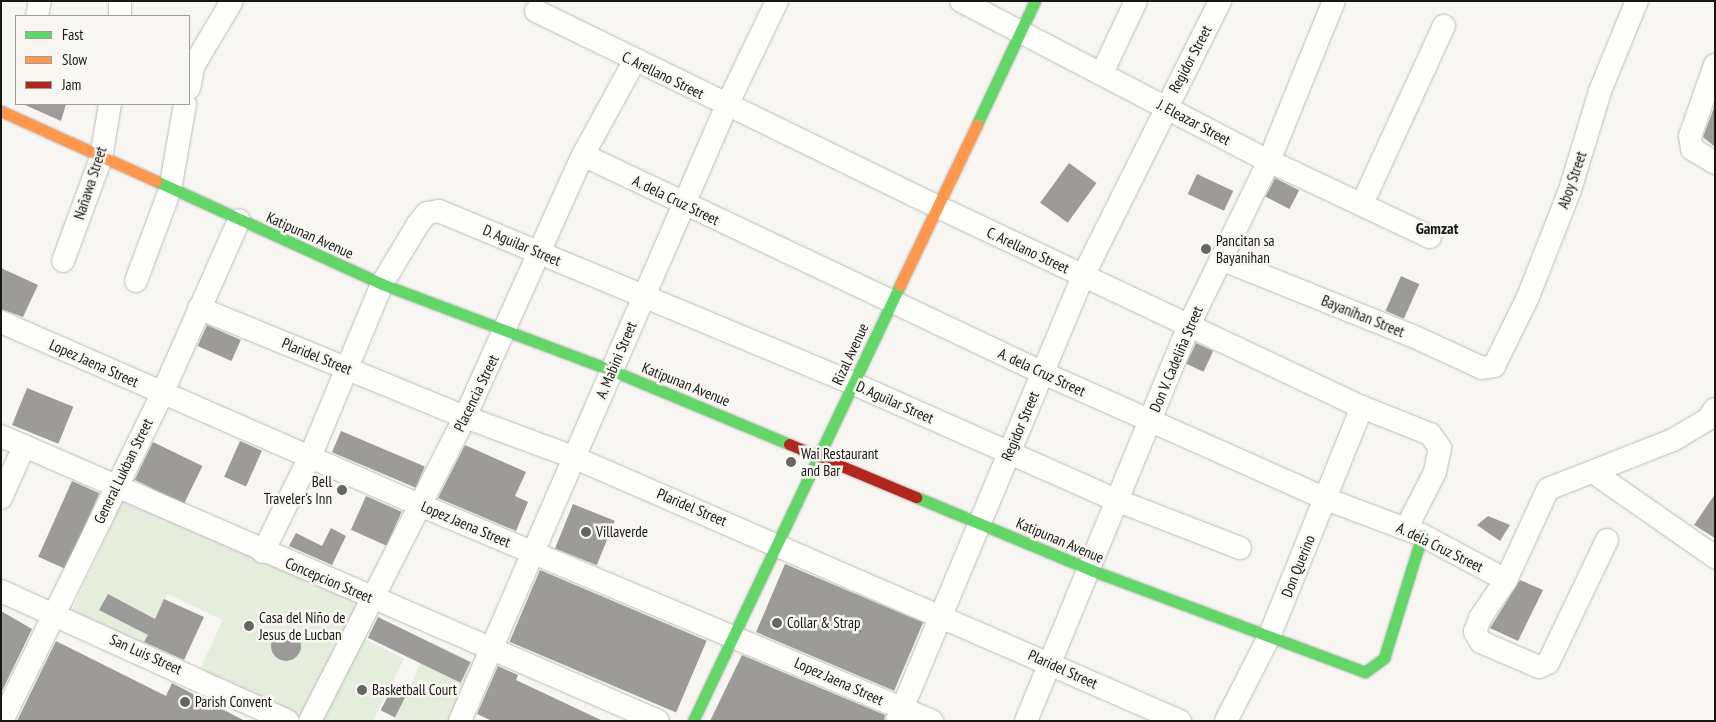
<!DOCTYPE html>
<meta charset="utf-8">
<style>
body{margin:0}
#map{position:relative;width:1716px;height:722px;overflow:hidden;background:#f7f6f3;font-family:"PT Sans Narrow",sans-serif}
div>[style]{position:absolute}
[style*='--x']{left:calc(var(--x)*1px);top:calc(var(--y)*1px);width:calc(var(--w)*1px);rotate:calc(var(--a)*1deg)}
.green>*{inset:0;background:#e5eddd}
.building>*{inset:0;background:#9c9b99;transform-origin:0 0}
.round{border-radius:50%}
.roads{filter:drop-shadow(0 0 1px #babab8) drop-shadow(0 0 1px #babab8)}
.street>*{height:22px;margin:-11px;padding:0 11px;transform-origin:11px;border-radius:11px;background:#fefefd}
.fast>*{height:11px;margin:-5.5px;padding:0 5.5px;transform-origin:5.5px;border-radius:5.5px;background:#63d668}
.slow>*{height:11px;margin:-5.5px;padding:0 5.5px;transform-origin:5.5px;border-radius:5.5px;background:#ff974d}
.jam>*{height:11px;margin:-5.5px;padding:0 5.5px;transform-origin:5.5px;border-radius:5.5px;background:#b3261e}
.dots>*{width:14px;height:14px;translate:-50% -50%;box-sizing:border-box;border:2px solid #f9f7f1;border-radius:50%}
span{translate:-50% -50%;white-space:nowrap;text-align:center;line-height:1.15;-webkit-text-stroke:5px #f9f7f1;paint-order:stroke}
.street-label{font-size:15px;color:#171714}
.poi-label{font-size:15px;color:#171714}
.left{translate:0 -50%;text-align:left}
.right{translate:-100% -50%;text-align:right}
.neighbourhood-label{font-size:16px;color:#171714;font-weight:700}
.frame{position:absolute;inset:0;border:2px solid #171714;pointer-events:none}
.legend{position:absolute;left:15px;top:15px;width:175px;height:90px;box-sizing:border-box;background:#f9f7f1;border:1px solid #9f9d99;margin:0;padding:6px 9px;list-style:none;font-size:15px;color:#171714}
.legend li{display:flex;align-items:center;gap:10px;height:25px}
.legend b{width:25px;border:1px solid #9f9d99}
</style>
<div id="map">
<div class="green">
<i style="clip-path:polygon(125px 496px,363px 603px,299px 721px,198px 673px,223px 620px,167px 594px,142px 648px,70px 614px)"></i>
<i style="clip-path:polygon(361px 637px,404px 659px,373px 721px,319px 721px)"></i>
<i style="clip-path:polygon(431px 642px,477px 664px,450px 721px,393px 721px)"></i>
</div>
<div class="building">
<i style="clip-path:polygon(23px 104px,66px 104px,61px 121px)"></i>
<i style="clip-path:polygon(1715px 105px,1715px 147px,1703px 137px)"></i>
<i style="left:1069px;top:163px;width:34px;height:49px;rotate:36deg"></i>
<i style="left:1197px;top:174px;width:40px;height:22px;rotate:25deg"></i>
<i style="left:1275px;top:178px;width:27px;height:21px;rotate:27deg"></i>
<i style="clip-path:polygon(1px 268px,38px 285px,23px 317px,1px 309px)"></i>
<i style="left:1401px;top:276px;width:20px;height:38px;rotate:24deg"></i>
<i style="left:207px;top:325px;width:37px;height:23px;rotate:24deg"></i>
<i style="left:1196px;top:343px;width:19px;height:23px;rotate:25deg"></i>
<i style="left:27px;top:388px;width:50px;height:40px;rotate:22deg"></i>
<i style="left:341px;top:431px;width:91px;height:23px;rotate:23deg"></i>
<i style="left:240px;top:441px;width:24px;height:39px;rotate:24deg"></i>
<i style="left:153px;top:442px;width:55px;height:42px;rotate:26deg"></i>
<i style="clip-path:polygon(465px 445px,526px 472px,515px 496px,528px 502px,516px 531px,438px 498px)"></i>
<i style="left:72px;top:481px;width:30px;height:83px;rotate:24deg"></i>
<i style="clip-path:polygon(1715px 494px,1715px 538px,1694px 525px)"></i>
<i style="left:366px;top:496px;width:39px;height:37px;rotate:24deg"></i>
<i style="left:573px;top:504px;width:45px;height:48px;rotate:22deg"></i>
<i style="clip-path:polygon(1488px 516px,1510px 525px,1500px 541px,1477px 525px)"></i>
<i style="clip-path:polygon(331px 528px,346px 536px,332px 565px,289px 546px,296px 533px,322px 546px)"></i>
<i style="left:785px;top:564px;width:150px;height:74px;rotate:23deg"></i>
<i style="left:540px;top:570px;width:181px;height:78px;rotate:23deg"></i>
<i style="clip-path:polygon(1520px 580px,1543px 590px,1518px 641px,1490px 628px)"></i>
<i style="clip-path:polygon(108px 594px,155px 619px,164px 599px,204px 617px,184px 660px,144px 642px,148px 635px,99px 610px)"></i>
<i style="clip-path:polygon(1px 611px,32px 629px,1px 693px)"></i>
<i style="left:378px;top:617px;width:103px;height:23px;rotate:26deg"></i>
<i class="round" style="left:271px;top:631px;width:30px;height:30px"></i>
<i style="clip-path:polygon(56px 641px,166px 696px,172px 683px,245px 721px,17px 721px)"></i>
<i style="clip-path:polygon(742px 655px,885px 715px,884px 721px,710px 721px)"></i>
<i style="clip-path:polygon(498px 666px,518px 675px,516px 680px,603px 721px,492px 721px,477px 714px)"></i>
<i style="left:392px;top:688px;width:16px;height:25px;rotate:27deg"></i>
</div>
<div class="roads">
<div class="street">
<i style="--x:961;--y:1;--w:347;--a:27.5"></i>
<i style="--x:1269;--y:161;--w:178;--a:25.3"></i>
<i style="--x:536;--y:11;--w:445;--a:26"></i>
<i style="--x:936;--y:206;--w:471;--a:25.3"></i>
<i style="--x:1362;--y:407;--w:73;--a:21.7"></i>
<i style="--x:1430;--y:434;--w:17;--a:54"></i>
<i style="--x:1440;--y:448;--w:25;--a:102"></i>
<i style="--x:1435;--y:472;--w:64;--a:117"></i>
<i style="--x:37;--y:16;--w:15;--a:-79"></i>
<i style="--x:120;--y:16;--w:15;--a:-90"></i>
<i style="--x:1715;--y:65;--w:75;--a:109.4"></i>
<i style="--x:1690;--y:136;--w:13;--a:81"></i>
<i style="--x:1692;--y:149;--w:27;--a:31"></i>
<i style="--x:1102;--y:73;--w:80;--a:-64.7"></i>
<i style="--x:189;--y:88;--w:24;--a:-78"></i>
<i style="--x:194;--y:65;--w:74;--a:-59.3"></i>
<i style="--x:583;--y:155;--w:509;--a:25.36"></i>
<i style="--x:1043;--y:373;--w:310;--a:24"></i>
<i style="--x:1326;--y:499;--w:103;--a:20.6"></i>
<i style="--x:1422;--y:535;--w:95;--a:28.2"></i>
<i style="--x:1362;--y:204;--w:196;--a:-65.3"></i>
<i style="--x:1221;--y:259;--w:209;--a:21.9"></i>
<i style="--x:1415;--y:337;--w:74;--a:24.8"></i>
<i style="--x:1482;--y:368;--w:12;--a:-9"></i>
<i style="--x:1494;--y:366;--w:77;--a:-63.8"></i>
<i style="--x:1528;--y:297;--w:115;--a:-68.6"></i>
<i style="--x:1570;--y:190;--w:103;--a:-73.1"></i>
<i style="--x:1600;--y:91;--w:97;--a:-67.7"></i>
<i style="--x:63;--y:261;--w:110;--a:-69.7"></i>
<i style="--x:101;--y:158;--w:55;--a:-80.5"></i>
<i style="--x:136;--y:281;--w:97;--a:-69.5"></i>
<i style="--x:170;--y:190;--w:87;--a:-80.1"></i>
<i style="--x:199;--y:308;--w:287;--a:22.3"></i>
<i style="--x:465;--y:417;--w:115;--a:20.3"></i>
<i style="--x:573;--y:457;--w:662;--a:23.51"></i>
<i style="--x:1;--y:322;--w:457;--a:23.6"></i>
<i style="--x:420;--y:505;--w:556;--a:22.87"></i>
<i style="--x:1;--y:436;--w:716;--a:23.45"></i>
<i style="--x:1593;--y:472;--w:149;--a:34.9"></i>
<i style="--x:1;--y:498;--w:57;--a:-66.1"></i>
<i style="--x:1607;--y:540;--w:136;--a:115.6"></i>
<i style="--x:1548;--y:663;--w:10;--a:156"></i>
<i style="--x:1539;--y:667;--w:63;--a:-156.7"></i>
<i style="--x:1481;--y:642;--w:12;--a:-121"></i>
<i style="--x:1475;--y:632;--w:15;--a:-70"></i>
<i style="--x:1480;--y:618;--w:46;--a:-55.6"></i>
<i style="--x:1506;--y:580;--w:100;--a:-65.2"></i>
<i style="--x:1548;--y:489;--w:134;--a:-21.4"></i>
<i style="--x:1673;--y:440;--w:41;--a:-31"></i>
<i style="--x:1708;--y:419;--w:12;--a:-55"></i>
<i style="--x:263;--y:552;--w:106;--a:-63.7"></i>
<i style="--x:310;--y:457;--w:187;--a:-67.4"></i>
<i style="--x:382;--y:284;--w:70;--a:-59"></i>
<i style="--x:418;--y:224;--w:14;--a:-51"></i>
<i style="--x:427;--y:213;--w:12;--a:-9"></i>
<i style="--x:439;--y:211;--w:447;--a:22.6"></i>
<i style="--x:852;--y:383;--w:289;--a:23.9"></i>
<i style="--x:1116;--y:500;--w:133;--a:21.2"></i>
<i style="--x:1;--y:591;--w:315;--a:24.4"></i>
<i style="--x:2;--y:721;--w:364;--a:-63.9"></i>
<i style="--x:162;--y:394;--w:190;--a:-66.1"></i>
<i style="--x:310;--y:721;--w:341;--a:-63"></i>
<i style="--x:465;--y:417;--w:287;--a:-65.8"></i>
<i style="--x:583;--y:155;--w:106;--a:-61.3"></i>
<i style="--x:460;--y:721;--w:671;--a:-66.57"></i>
<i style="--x:727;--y:105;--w:115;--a:-64.3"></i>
<i style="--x:897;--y:721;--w:482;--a:-67.3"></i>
<i style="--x:1083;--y:276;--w:307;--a:-63.5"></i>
<i style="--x:1026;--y:721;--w:428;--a:-67.6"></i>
<i style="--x:1189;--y:325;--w:182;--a:-64"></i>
<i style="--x:1269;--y:161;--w:173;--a:-67.9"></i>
<i style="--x:1226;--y:721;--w:94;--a:-62.9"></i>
<i style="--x:1269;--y:637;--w:248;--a:-68"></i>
</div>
<div class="fast">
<i style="--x:977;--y:124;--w:136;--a:-64.8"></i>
<i style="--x:156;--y:181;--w:248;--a:24.5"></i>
<i style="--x:382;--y:284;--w:245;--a:20.6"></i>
<i style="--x:611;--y:370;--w:193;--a:22.6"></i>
<i style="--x:916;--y:497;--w:190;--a:22.6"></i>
<i style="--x:1091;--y:570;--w:292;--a:20.4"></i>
<i style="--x:1365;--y:672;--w:24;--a:-36"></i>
<i style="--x:1384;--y:658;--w:129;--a:-72.8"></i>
<i style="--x:693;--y:721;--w:483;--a:-64.6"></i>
</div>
<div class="slow">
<i style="--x:1;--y:111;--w:170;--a:24.3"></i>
<i style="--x:900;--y:285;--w:178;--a:-64.4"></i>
</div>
<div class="jam">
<i style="--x:789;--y:444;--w:138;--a:22.7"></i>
</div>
</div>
<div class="dots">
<i style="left:1206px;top:249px;background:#656562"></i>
<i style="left:791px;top:462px;background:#656562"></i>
<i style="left:342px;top:490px;background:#656562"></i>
<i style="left:586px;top:532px;background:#656562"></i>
<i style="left:777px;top:623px;background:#656562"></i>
<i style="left:249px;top:626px;background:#656562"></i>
<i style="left:362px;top:690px;background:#656562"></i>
<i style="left:185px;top:702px;background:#656562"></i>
</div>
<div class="street-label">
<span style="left:1190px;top:59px;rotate:-62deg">Regidor Street</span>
<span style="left:663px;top:75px;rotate:26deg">C. Arellano Street</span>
<span style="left:1194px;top:122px;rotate:28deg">J. Eleazar Street</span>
<span style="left:1572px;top:180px;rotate:-71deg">Aboy Street</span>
<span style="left:90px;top:183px;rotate:-72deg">Nañawa Street</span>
<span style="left:676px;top:200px;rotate:26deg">A. dela Cruz Street</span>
<span style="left:310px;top:235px;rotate:24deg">Katipunan Avenue</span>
<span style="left:522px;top:245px;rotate:23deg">D. Aguilar Street</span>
<span style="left:1028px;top:250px;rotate:25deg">C. Arellano Street</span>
<span style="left:1363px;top:316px;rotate:22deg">Bayanihan Street</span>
<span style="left:850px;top:354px;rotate:-65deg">Rizal Avenue</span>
<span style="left:317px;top:356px;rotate:22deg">Plaridel Street</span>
<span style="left:1176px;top:359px;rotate:-67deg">Don V. Cadeliña Street</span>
<span style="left:616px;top:360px;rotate:-67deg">A. Mabini Street</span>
<span style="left:94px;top:363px;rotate:24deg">Lopez Jaena Street</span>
<span style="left:1042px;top:372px;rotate:25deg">A. dela Cruz Street</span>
<span style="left:686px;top:384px;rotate:22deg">Katipunan Avenue</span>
<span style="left:476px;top:393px;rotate:-64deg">Placencia Street</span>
<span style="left:895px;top:402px;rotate:24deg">D. Aguilar Street</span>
<span style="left:1020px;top:426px;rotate:-67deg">Regidor Street</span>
<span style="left:123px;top:471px;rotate:-64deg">General Lukban Street</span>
<span style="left:692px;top:507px;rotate:23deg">Plaridel Street</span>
<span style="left:466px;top:524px;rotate:23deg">Lopez Jaena Street</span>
<span style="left:1060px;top:540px;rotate:23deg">Katipunan Avenue</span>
<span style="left:1440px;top:547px;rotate:26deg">A. dela Cruz Street</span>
<span style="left:1298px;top:566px;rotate:-68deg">Don Querino</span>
<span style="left:329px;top:580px;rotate:23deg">Concepcion Street</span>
<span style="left:146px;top:654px;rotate:24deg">San Luis Street</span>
<span style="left:1063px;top:669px;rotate:24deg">Plaridel Street</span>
<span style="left:839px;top:681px;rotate:24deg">Lopez Jaena Street</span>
</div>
<div class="poi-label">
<span class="left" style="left:1216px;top:249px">Pancitan sa<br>Bayanihan</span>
<span class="left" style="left:801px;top:462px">Wai Restaurant<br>and Bar</span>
<span class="right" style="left:332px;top:490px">Bell<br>Traveler's Inn</span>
<span class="left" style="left:596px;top:532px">Villaverde</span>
<span class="left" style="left:259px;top:626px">Casa del Niño de<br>Jesus de Lucban</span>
<span class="left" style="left:787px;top:623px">Collar &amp; Strap</span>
<span class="left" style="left:372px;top:690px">Basketball Court</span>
<span class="left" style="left:195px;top:702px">Parish Convent</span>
</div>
<div class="neighbourhood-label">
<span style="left:1437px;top:228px">Gamzat</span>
</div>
<div class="frame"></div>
<ul class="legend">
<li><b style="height:6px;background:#63d668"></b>Fast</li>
<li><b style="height:6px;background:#ff974d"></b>Slow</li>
<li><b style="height:6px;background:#b3261e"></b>Jam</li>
</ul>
</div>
